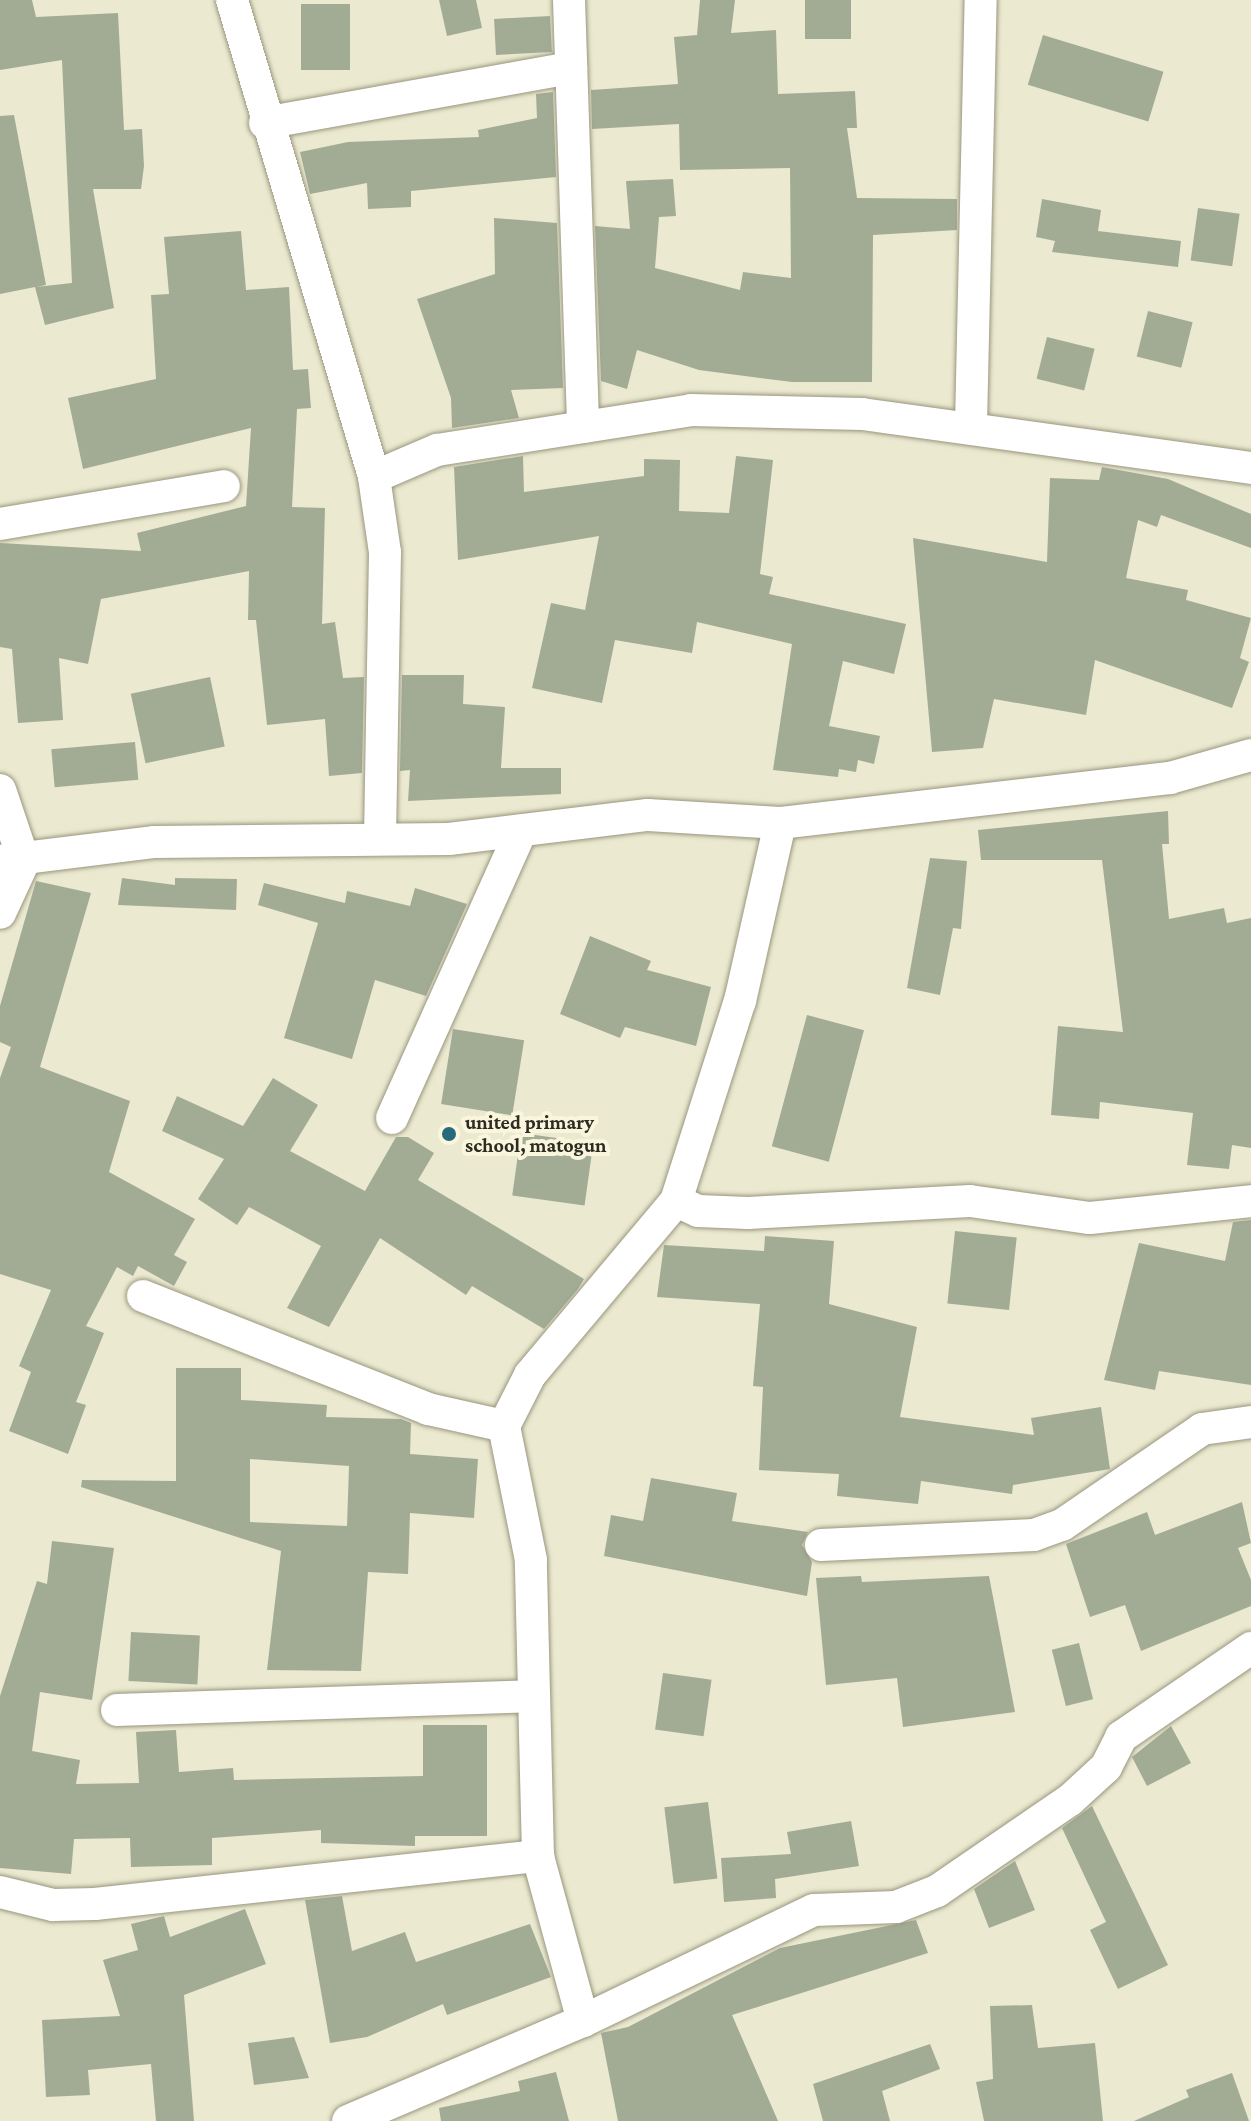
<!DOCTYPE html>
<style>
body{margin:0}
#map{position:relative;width:1251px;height:2121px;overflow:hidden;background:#ebe9d0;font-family:"Crimson Pro",serif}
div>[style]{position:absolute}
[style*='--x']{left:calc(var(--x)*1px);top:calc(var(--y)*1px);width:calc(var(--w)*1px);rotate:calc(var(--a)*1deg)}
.building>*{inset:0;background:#a2ac95;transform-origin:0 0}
.roads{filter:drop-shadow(0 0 2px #99967f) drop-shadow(0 0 2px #99967f)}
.street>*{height:32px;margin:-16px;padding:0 16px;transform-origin:16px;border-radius:16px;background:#fff}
.dots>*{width:22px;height:22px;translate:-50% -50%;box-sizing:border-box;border:4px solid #f9f6dd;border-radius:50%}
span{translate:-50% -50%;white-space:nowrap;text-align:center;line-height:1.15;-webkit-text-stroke:8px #f9f6dd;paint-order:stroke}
.poi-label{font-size:20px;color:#2d2c22;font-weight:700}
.left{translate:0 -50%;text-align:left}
</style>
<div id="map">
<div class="building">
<i style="clip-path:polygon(0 0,32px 0,36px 17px,118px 13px,124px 130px,142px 129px,144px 166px,141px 189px,93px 189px,114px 308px,45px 325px,35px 287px,0 294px,0 116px,14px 115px,46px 285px,36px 287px,72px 283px,62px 60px,0 70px)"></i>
<i style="clip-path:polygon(439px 0,476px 0,482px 28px,447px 36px)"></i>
<i style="clip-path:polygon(700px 0,735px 0,731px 33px,776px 30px,778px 94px,855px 91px,857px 128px,847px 128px,857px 198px,957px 199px,957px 230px,873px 235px,872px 382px,792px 382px,699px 370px,637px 350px,627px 389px,601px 381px,595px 226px,630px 229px,626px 181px,673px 179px,676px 216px,659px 217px,655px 268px,740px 290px,743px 272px,791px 278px,790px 168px,680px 170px,679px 124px,592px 129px,591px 90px,678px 84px,674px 37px,697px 35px)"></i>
<i style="left:805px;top:0;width:46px;height:39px"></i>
<i style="left:301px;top:4px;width:49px;height:66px"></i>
<i style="left:550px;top:16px;width:36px;height:56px;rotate:87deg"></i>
<i style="left:1043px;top:35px;width:126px;height:52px;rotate:17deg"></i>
<i style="clip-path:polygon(553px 92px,556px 177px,411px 191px,411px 207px,368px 209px,367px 183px,310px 194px,300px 152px,348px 142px,479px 137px,478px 130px,537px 118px,536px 94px)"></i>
<i style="clip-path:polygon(1042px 199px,1101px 210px,1098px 231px,1181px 241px,1178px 267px,1052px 252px,1055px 241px,1036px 237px)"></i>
<i style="left:1198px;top:208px;width:42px;height:53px;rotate:8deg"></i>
<i style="clip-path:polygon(494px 218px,557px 223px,563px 388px,511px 390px,519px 418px,452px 428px,451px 398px,417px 299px,495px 274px)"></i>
<i style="clip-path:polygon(241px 231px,246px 290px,289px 287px,293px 370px,308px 369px,311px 408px,297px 409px,292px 507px,325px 508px,322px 624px,335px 622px,343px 678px,364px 677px,362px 773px,329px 776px,325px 719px,267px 725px,256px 620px,248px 620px,249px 571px,101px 599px,88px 664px,59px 658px,63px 720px,18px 723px,12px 649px,0 647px,0 543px,141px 551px,137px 533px,246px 506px,251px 428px,83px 469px,68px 398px,156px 379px,151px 295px,169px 294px,164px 237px)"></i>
<i style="left:1148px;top:311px;width:46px;height:47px;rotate:14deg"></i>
<i style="left:1047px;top:337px;width:49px;height:43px;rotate:14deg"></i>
<i style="clip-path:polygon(523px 456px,524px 492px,644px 476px,644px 459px,680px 460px,679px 511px,729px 513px,736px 456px,773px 460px,760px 574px,773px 577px,769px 594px,906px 624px,894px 674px,843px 661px,829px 726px,880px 736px,874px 764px,858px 760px,856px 772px,839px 769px,838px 777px,773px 770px,792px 644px,697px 622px,692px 653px,615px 640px,602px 703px,532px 688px,551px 603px,585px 610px,599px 536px,458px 560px,454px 467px)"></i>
<i style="clip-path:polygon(1102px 467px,1168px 479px,1251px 514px,1251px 548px,1161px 515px,1157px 527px,1138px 520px,1126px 578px,1188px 590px,1186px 600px,1251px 618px,1240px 658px,1249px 662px,1232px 708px,1095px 660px,1086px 715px,994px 699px,983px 748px,932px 752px,913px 538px,1047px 562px,1050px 478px,1099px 480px)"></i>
<i style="clip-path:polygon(402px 675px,464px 675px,463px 704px,505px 707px,501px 768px,561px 768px,561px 794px,408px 801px,410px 770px,400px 771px)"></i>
<i style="left:210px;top:677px;width:71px;height:81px;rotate:78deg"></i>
<i style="left:135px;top:742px;width:38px;height:84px;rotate:85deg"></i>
<i style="clip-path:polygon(1168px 811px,1169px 844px,1162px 844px,1169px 919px,1224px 908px,1227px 923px,1251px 918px,1251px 1148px,1232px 1145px,1229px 1169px,1187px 1165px,1193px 1113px,1100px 1102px,1099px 1119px,1051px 1115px,1058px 1026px,1123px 1032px,1102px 860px,981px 860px,978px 830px)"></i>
<i style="clip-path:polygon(930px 858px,967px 861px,961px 929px,953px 928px,940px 995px,907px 988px)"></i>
<i style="clip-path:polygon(122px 878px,175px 885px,175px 878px,237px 879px,236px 910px,118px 905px)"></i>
<i style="clip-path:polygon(36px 881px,91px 893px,40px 1067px,130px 1101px,109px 1172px,195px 1219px,174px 1255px,187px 1262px,174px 1286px,138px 1266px,133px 1276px,117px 1267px,86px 1326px,104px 1333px,76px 1402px,86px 1405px,68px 1454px,9px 1431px,31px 1372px,19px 1366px,51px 1290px,0 1274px,0 1078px,11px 1047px,0 1042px,0 1006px)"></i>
<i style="clip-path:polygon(264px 883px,345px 903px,347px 891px,410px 906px,415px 888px,467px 904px,426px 996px,375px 980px,352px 1059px,284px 1038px,318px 923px,258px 905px)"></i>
<i style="clip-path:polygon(590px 936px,651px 961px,647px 970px,711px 987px,696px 1046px,625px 1027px,620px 1038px,560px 1014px)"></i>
<i style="left:807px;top:1015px;width:59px;height:136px;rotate:15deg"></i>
<i style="left:453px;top:1029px;width:72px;height:76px;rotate:9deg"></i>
<i style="clip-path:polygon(273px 1078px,318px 1105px,290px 1151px,365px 1191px,396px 1137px,408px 1137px,434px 1153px,418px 1180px,584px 1279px,578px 1289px,544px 1329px,472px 1286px,466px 1295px,380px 1238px,329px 1327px,287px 1308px,321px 1246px,249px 1207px,237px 1225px,198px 1199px,224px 1159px,162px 1131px,177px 1096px,243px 1126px)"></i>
<i style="left:521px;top:1133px;width:73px;height:63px;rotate:8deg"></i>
<i style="clip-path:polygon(1251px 1220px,1251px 1385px,1159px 1371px,1155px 1390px,1104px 1380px,1139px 1243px,1225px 1261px,1233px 1222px)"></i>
<i style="left:955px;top:1231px;width:62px;height:73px;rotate:6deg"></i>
<i style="clip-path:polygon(765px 1236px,834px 1241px,829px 1304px,917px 1327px,900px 1417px,1034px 1435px,1031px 1418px,1101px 1407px,1110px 1469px,1013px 1485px,1012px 1494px,921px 1481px,918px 1504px,837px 1496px,839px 1474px,759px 1470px,763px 1387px,753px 1386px,760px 1304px,657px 1297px,664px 1245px,764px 1251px)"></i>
<i style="clip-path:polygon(evenodd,176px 1368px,241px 1368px,241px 1400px,327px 1405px,326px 1417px,401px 1419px,411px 1423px,410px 1454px,478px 1459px,474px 1518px,410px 1513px,408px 1574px,368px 1572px,361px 1671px,267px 1670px,281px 1551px,81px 1487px,82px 1480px,176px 1481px,176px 1368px,250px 1459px,349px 1466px,347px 1526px,250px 1522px,250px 1459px)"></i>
<i style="clip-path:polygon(651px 1478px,737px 1493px,732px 1521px,808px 1532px,802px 1545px,812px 1562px,807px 1596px,604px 1556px,611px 1515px,643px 1521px)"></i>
<i style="clip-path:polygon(1242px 1502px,1251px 1543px,1238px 1548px,1251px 1580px,1251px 1606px,1141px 1651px,1125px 1605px,1090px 1617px,1066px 1544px,1147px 1512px,1155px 1535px)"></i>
<i style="clip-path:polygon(52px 1541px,114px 1548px,92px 1700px,40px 1692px,32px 1751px,80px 1760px,76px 1784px,139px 1783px,136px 1732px,176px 1730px,179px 1772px,233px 1768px,234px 1780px,423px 1776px,423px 1725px,487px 1725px,487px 1836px,415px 1836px,415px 1846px,321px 1843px,321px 1830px,212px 1838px,212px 1865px,131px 1867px,130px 1838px,74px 1839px,71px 1874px,0 1868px,0 1696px,37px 1581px,47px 1584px)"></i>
<i style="clip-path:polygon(861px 1576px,862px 1582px,989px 1576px,1015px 1712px,903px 1727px,897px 1678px,826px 1685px,816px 1578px)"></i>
<i style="left:131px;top:1632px;width:69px;height:49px;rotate:3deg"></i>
<i style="left:1079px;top:1643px;width:58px;height:28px;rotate:76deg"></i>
<i style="left:663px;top:1673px;width:49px;height:57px;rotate:8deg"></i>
<i style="clip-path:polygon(1171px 1726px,1191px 1763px,1147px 1786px,1132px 1757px)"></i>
<i style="left:708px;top:1802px;width:77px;height:44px;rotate:83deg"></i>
<i style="clip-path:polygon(1092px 1806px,1168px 1965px,1118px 1989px,1090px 1930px,1106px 1922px,1062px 1828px)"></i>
<i style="clip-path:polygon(851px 1821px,859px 1866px,775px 1879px,776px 1898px,724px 1902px,721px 1858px,791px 1854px,787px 1832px)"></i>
<i style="clip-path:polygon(1015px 1861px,1035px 1910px,989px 1928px,974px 1889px)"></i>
<i style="clip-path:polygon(342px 1896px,352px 1951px,405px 1932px,416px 1962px,530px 1924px,551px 1977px,447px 2015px,443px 2004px,367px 2037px,330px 2043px,305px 1900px)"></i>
<i style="clip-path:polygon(245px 1909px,266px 1964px,184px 1995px,194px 2121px,156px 2121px,151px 2064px,88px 2070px,90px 2095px,46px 2097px,42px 2020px,120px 2016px,103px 1960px,138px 1950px,131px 1924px,164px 1916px,170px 1937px)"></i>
<i style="clip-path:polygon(916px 1920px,928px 1953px,732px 2015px,778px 2121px,618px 2121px,601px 2033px,628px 2027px,780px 1948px)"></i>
<i style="clip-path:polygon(1032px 2005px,1038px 2048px,1095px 2043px,1103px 2121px,984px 2121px,976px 2082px,993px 2079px,990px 2006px)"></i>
<i style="clip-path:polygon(294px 2037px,309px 2078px,254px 2085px,248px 2043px)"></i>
<i style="clip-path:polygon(930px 2044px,940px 2069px,882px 2091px,890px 2121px,823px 2121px,813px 2084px)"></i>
<i style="clip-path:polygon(556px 2072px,569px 2121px,441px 2121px,439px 2108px,520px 2091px,518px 2081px)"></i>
<i style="clip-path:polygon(1232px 2073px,1249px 2121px,1134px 2121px,1189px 2097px,1186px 2090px)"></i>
</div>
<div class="roads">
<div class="street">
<i style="--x:232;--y:0;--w:498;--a:73.4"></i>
<i style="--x:374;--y:477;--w:76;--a:81.7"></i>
<i style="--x:385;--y:552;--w:284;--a:91"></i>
<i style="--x:569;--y:0;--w:427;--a:88.1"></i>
<i style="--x:265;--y:123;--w:311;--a:-10.2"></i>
<i style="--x:971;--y:425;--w:425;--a:-88.7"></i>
<i style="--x:374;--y:477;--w:69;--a:-23.2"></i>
<i style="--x:437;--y:450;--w:257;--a:-8.9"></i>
<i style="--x:691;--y:410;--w:171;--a:1.3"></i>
<i style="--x:862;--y:414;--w:393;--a:7.9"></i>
<i style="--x:0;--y:524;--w:227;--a:-9.6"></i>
<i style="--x:0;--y:790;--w:75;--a:71.3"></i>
<i style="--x:24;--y:861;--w:57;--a:114.8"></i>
<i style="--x:0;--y:861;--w:156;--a:-7"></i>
<i style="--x:155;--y:842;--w:294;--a:-0.6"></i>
<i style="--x:449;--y:839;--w:200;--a:-6.9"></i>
<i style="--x:648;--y:815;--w:132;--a:3.5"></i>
<i style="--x:780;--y:823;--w:393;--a:-6.6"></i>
<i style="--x:1170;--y:778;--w:84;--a:-15.9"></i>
<i style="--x:392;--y:1118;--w:315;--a:-65.8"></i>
<i style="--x:676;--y:1201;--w:24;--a:24"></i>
<i style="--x:698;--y:1211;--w:50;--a:2.3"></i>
<i style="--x:748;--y:1213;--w:222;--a:-3.1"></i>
<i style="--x:970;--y:1201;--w:121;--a:8.1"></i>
<i style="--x:1090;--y:1218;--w:162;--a:-6"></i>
<i style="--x:143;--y:1296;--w:307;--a:21.6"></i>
<i style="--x:428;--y:1409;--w:78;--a:12.6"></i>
<i style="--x:821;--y:1545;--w:213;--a:-2.7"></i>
<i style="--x:1034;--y:1535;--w:30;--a:-20"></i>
<i style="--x:1062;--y:1525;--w:170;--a:-34.4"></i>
<i style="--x:1202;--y:1429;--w:49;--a:-8.1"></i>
<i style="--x:117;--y:1710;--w:412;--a:-1.9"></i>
<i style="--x:0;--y:1892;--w:55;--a:13.8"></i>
<i style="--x:53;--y:1905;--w:42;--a:-1.4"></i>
<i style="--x:95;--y:1904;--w:446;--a:-6.2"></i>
<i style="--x:583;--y:2021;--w:171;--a:-105.3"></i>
<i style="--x:538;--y:1856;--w:296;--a:-91.4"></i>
<i style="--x:531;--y:1560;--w:137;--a:-101.4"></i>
<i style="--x:504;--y:1426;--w:57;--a:-63"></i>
<i style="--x:530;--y:1375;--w:227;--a:-50"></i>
<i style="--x:676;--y:1201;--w:210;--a:-72.3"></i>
<i style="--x:740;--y:1001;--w:182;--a:-77.3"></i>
<i style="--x:348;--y:2121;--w:255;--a:-23.1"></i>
<i style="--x:583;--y:2021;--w:256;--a:-25.7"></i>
<i style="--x:814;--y:1910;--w:82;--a:-2.1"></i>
<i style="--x:896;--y:1907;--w:44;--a:-21.3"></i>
<i style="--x:937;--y:1891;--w:161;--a:-34.4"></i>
<i style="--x:1070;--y:1800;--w:49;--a:-42.5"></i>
<i style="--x:1106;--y:1767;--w:34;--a:-63"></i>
<i style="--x:1121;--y:1737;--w:158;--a:-34.4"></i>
</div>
</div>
<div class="dots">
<i style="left:449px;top:1134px;background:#27697c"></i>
</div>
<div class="poi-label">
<span class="left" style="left:465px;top:1134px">united primary<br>school, matogun</span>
</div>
</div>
